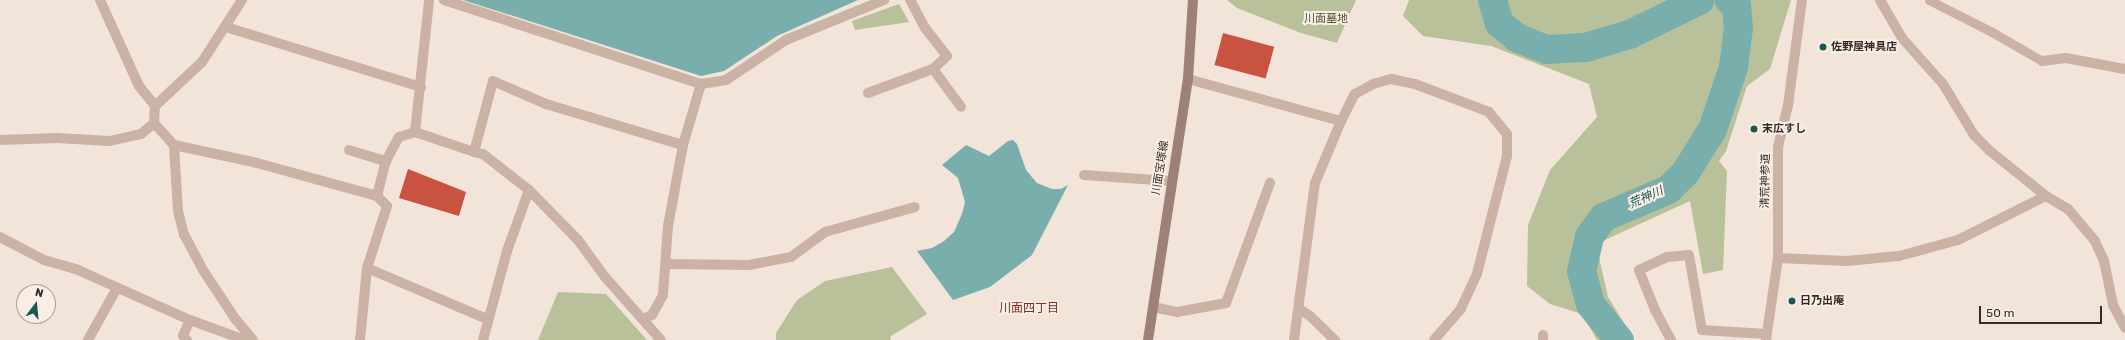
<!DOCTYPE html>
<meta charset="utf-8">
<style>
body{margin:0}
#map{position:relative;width:2125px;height:340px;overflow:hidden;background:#f2e4d9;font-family:Rubik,"Noto Sans JP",sans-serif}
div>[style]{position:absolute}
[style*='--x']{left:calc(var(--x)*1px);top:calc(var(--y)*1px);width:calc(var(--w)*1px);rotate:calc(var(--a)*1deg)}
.green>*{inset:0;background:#b8c199}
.water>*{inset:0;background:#78afac}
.river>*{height:29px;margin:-14.5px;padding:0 14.5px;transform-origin:14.5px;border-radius:14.5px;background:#78afac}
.building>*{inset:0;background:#c85341;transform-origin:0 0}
.lane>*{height:9px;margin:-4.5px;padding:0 4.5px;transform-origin:4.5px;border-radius:4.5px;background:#cab2a5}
.street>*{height:10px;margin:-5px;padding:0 5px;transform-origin:5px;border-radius:5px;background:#cab2a5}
.secondary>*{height:10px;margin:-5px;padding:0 5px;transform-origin:5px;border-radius:5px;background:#9d8076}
.dots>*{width:11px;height:11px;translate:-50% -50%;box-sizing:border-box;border:2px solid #f9eee5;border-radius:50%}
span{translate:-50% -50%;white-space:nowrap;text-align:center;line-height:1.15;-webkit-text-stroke:4px #f9eee5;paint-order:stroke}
.park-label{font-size:11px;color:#49542a}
.poi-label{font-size:11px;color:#352a26;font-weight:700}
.left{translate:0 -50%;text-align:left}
.street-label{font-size:11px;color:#352a26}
.water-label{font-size:12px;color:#1b5855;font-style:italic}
.neighbourhood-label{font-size:12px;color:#862c1e}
.north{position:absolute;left:16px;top:284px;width:40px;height:40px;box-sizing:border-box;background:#f9eee5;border:1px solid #aba099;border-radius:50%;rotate:16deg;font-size:11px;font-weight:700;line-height:16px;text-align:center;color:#352a26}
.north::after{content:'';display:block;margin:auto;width:14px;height:18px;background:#1b5855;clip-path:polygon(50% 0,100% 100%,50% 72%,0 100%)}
.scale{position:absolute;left:1979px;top:306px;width:123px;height:18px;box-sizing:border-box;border:2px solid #352a26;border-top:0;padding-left:5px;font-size:12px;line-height:14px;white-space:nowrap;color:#352a26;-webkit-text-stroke:3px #f9eee5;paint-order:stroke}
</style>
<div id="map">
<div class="green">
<i style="clip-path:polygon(1227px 0,1356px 0,1337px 43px,1301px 33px,1237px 8px)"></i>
<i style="clip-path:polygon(1409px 0,1791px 0,1770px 69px,1747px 86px,1726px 151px,1719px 161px,1727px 171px,1723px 270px,1703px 274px,1690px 201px,1596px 244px,1608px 297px,1629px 331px,1622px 340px,1597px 340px,1582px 314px,1550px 304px,1527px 286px,1528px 225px,1550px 170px,1597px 117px,1589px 84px,1491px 46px,1423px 36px,1403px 16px)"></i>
<i style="clip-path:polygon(899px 4px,909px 22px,855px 30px,852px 21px)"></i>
<i style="clip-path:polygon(892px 267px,927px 314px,891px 336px,890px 340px,776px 340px,776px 333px,797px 300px,825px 281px)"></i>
<i style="clip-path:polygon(558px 292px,606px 294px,647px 340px,538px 340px)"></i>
</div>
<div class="water">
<i style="clip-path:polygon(463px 0,858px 0,777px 36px,724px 71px,701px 76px)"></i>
<i style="clip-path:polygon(1013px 140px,1017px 144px,1026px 170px,1037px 183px,1052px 189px,1061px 189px,1068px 185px,1032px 255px,990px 287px,953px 300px,917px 251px,932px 248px,944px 241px,954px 232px,962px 214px,965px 202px,958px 178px,942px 165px,966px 145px,989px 156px,1008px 141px)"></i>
</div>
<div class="river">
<i style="--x:1492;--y:0;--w:24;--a:73"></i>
<i style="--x:1499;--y:23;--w:22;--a:39"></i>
<i style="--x:1516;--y:37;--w:32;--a:22"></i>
<i style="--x:1546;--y:49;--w:39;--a:-3"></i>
<i style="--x:1585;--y:47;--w:46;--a:-16.5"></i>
<i style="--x:1629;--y:34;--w:78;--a:-25.9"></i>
<i style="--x:1619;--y:340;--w:46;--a:-128.9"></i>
<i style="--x:1590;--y:304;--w:34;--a:-105"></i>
<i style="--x:1581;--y:271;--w:36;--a:-77"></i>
<i style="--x:1589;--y:236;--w:24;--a:-54"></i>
<i style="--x:1603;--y:217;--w:71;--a:-23.3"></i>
<i style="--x:1668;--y:189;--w:24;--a:-45"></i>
<i style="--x:1685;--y:172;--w:51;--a:-57.9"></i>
<i style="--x:1712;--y:129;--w:65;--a:-71.3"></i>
<i style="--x:1733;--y:67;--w:39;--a:-83"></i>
<i style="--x:1738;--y:28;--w:23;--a:-95"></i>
<i style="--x:1736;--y:5;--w:9;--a:-144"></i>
</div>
<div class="building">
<i style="left:1223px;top:33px;width:53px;height:33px;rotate:15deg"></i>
<i style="clip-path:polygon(408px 169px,466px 192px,459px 216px,399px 198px)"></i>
</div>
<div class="lane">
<i style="--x:1929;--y:0;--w:71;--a:26.9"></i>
<i style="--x:1992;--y:32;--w:58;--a:30.1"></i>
</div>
<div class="street">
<i style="--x:100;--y:0;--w:94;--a:65.6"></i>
<i style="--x:139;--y:86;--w:26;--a:51"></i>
<i style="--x:444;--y:0;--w:270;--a:18.1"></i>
<i style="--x:226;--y:27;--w:204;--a:17.1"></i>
<i style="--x:2042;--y:61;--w:24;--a:-7"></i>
<i style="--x:2066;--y:58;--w:60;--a:10.6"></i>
<i style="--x:933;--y:69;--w:47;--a:53.6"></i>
<i style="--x:1188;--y:79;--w:159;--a:15.4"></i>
<i style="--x:868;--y:93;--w:69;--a:-20.3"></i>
<i style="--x:933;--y:69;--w:19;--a:-43"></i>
<i style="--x:947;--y:56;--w:36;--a:-128"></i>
<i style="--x:925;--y:28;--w:32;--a:-118"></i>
<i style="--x:154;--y:123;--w:30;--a:48"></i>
<i style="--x:415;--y:132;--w:133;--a:-83.9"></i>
<i style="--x:0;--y:140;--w:57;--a:-2"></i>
<i style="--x:57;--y:138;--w:53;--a:3.2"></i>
<i style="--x:110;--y:141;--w:32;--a:-13"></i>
<i style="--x:141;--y:134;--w:17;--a:-40"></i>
<i style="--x:154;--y:123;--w:17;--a:-87"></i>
<i style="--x:155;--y:106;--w:64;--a:-43.1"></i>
<i style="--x:202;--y:62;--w:74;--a:-57.2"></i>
<i style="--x:349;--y:150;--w:39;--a:17"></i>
<i style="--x:474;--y:152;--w:9;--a:13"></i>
<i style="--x:483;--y:154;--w:58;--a:38"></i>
<i style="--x:529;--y:190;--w:70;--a:45.6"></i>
<i style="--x:578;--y:240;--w:46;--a:53.9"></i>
<i style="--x:605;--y:277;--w:84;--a:48.4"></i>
<i style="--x:1084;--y:175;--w:87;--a:3.9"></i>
<i style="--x:2046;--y:196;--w:26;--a:31"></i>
<i style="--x:2068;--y:209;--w:42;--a:49.8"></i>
<i style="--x:2095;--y:241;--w:22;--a:66"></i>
<i style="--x:2104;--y:261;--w:45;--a:78.4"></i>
<i style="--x:2113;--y:305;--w:26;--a:62"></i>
<i style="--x:0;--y:237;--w:50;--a:27.6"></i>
<i style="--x:44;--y:260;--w:35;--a:16"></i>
<i style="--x:78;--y:270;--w:123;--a:24.1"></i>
<i style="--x:190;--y:320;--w:17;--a:114"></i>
<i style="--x:183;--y:336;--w:6;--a:45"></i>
<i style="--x:1778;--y:258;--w:69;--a:2.5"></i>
<i style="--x:1847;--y:261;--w:52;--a:-5.5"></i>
<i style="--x:1899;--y:256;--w:61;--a:-15.2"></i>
<i style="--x:1958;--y:240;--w:98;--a:-26.6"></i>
<i style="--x:2046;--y:196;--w:72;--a:-141.2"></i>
<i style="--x:1990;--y:151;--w:23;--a:-135"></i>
<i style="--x:1974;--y:135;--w:60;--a:-121.3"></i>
<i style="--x:1943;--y:84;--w:62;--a:-131.7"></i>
<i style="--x:1902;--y:38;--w:44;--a:-120.1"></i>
<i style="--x:667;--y:264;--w:82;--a:0.7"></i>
<i style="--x:749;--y:265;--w:43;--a:-10.8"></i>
<i style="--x:791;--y:257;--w:42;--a:-36.3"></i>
<i style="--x:825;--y:232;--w:93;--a:-15.5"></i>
<i style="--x:367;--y:268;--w:130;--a:23"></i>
<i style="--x:1153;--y:307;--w:25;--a:12"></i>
<i style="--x:1177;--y:312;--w:50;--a:-10.4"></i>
<i style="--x:1226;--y:303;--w:128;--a:-69.9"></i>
<i style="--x:1299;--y:309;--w:13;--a:32"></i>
<i style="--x:1310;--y:316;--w:35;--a:44"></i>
<i style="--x:644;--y:319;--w:9;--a:-27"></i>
<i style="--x:652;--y:315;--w:23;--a:-61"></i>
<i style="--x:663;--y:295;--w:69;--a:-85.9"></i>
<i style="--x:668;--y:226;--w:82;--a:-79.5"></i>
<i style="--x:683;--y:145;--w:64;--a:-73.6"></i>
<i style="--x:701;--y:84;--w:25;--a:-9"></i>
<i style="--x:726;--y:80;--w:72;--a:-33.7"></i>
<i style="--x:786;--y:40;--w:106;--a:-22.2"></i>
<i style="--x:190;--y:320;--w:59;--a:20"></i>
<i style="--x:88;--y:340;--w:60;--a:-60.9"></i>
<i style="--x:253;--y:340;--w:26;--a:-130"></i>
<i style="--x:236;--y:320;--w:60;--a:-123.4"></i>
<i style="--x:203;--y:270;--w:40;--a:-118"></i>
<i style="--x:184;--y:235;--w:25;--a:-104"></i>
<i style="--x:178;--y:211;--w:66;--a:-93.5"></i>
<i style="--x:174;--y:145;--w:85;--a:12.2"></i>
<i style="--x:257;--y:163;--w:124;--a:15.4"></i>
<i style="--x:360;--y:340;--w:72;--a:-84.4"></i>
<i style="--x:367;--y:268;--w:65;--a:-72.1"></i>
<i style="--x:387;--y:206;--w:14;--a:-135"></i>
<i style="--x:377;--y:196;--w:36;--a:-76"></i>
<i style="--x:386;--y:161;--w:27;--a:-62"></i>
<i style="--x:399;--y:137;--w:17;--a:-17"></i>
<i style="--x:415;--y:132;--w:62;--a:18.7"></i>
<i style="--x:474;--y:152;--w:73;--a:-75"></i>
<i style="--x:493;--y:81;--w:58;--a:23.5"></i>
<i style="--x:546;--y:104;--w:143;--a:16.7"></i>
<i style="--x:483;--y:340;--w:92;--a:-74.9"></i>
<i style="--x:507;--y:251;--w:65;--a:-70.2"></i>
<i style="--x:1294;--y:340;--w:158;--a:-82.4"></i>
<i style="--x:1315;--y:183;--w:67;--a:-67.2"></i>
<i style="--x:1341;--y:121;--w:30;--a:-63"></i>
<i style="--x:1355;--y:94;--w:21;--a:-29"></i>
<i style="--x:1373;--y:84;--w:19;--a:-16"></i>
<i style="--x:1391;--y:79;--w:25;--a:12"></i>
<i style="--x:1415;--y:84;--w:79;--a:20.7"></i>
<i style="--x:1489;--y:112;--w:28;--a:51"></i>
<i style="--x:1507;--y:134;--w:22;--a:90"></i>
<i style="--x:1507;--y:156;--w:122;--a:104.3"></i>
<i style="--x:1477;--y:274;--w:38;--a:115"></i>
<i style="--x:1461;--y:309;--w:41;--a:131.1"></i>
<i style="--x:1543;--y:340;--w:5;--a:-90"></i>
<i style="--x:1671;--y:340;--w:34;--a:-118"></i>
<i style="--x:1655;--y:310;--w:43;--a:-111.8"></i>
<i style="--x:1639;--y:270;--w:31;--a:-25"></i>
<i style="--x:1667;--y:257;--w:22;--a:-5"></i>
<i style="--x:1689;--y:255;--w:76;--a:80.2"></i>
<i style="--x:1702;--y:330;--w:64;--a:3.6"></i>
<i style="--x:1766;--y:340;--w:83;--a:-81.7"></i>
<i style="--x:1778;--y:258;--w:111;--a:-90"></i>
<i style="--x:1778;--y:147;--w:43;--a:-76.6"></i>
<i style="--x:1788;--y:105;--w:106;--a:-82.4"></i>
</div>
<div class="secondary">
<i style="--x:1148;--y:340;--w:264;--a:-81.3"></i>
<i style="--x:1188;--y:79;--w:79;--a:-86.4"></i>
</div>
<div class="dots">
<i style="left:1823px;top:47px;background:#1b5855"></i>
<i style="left:1754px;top:129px;background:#1b5855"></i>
<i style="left:1792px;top:301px;background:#1b5855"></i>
</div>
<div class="park-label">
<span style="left:1326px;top:19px">川面墓地</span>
</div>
<div class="poi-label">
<span class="left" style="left:1831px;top:47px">佐野屋神具店</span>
<span class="left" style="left:1762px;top:129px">末広すし</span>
<span class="left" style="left:1800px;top:301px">日乃出庵</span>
</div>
<div class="street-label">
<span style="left:1161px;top:168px;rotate:-81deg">川面宝塚線</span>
<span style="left:1766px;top:181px;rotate:-89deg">清荒神参道</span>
</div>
<div class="water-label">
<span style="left:1646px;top:198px;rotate:-24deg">荒神川</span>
</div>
<div class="neighbourhood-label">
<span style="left:1029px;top:309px">川面四丁目</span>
</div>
<div class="north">N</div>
<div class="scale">50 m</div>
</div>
